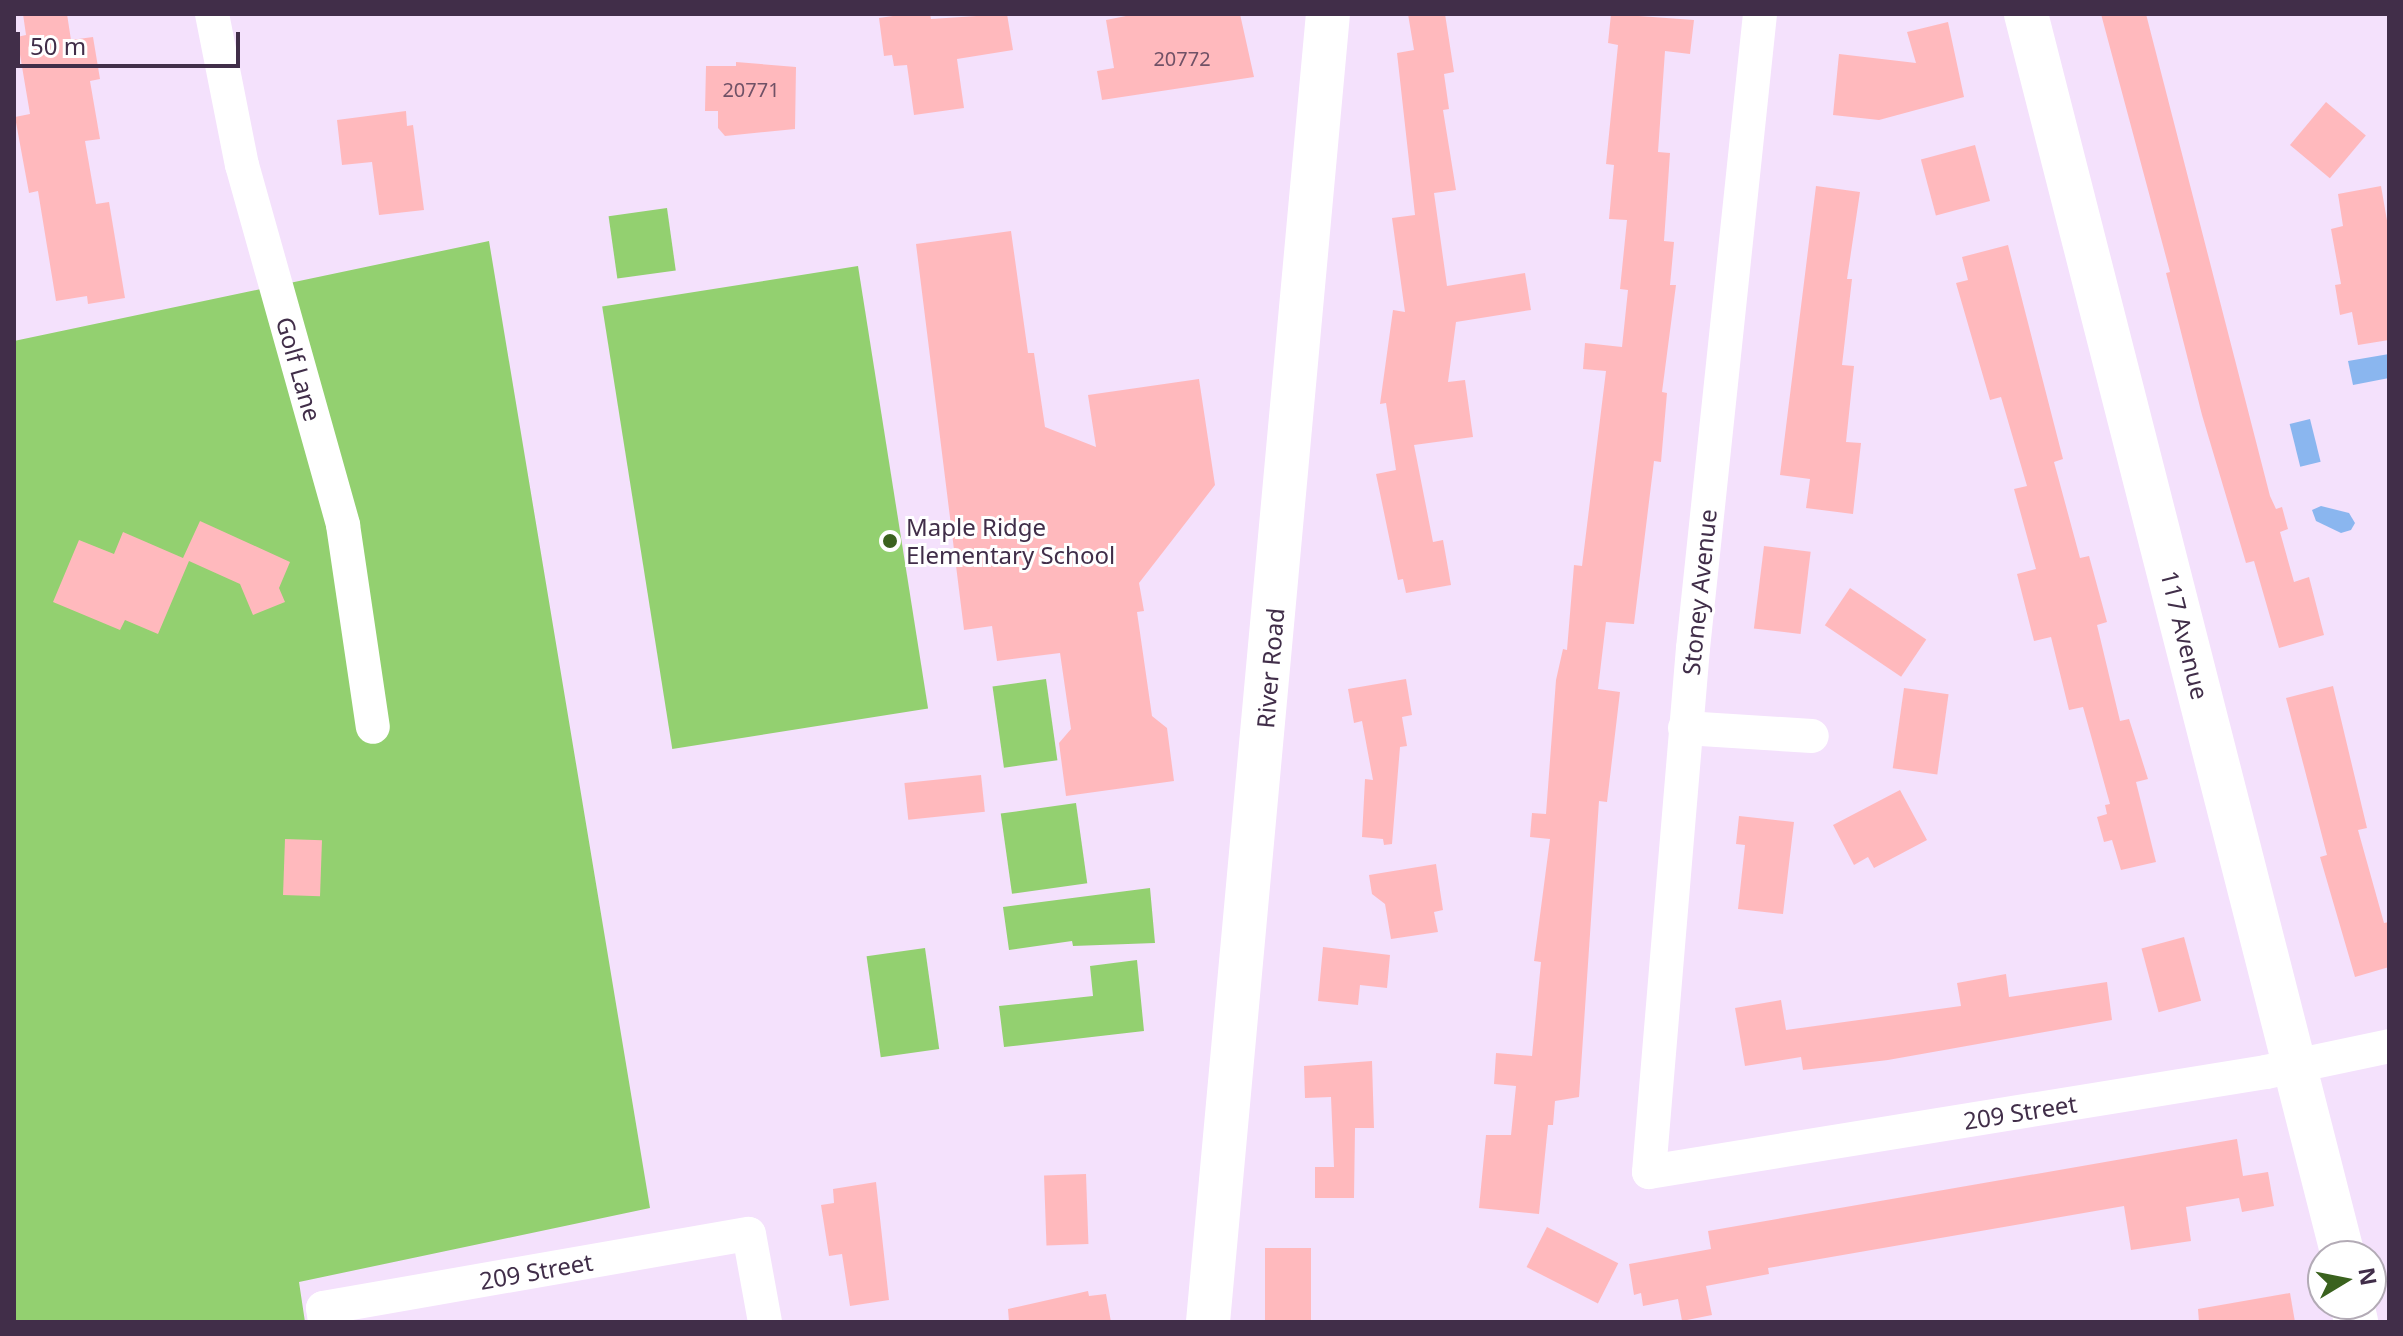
<!DOCTYPE html>
<style>
body{margin:0}
#map{position:relative;width:2403px;height:1336px;overflow:hidden;background:#f4e1fc;font-family:"Noto Sans",sans-serif}
div>[style]{position:absolute}
[style*='--x']{left:calc(var(--x)*1px);top:calc(var(--y)*1px);width:calc(var(--w)*1px);rotate:calc(var(--a)*1deg)}
.green>*{inset:0;background:#93d070;transform-origin:0 0}
.water>*{inset:0;background:#8ab6ef;transform-origin:0 0}
.building>*{inset:0;background:#ffb9bd;transform-origin:0 0}
.street>*{height:34px;margin:-17px;padding:0 17px;transform-origin:17px;border-radius:17px;background:#fff}
.secondary>*{height:44px;margin:-22px;padding:0 22px;transform-origin:22px;border-radius:22px;background:#fff}
.dots>*{width:22px;height:22px;translate:-50% -50%;box-sizing:border-box;border:4px solid #fff;border-radius:50%}
span{translate:-50% -50%;white-space:nowrap;text-align:center;line-height:1.15;-webkit-text-stroke:6px #fff;paint-order:stroke}
.number-label{font-size:20px;color:#705166}
.number-label span{-webkit-text-stroke-width:0}
.street-label{font-size:24px;color:#412e49}
.poi-label{font-size:24px;color:#412e49}
.left{translate:0 -50%;text-align:left}
.frame{position:absolute;inset:0;border:16px solid #412e49;pointer-events:none}
.north{position:absolute;left:2307px;top:1240px;width:80px;height:80px;box-sizing:border-box;background:#fff;border:2px solid #b3abb6;border-radius:50%;rotate:80deg;font-size:22px;font-weight:700;line-height:32px;text-align:center;color:#412e49}
.north::after{content:'';display:block;margin:auto;width:28px;height:36px;background:#3a621e;clip-path:polygon(50% 0,100% 100%,50% 72%,0 100%)}
.scale{position:absolute;left:16px;top:32px;width:224px;height:36px;box-sizing:border-box;border:4px solid #412e49;border-top:0;padding-left:10px;font-size:24px;line-height:28px;white-space:nowrap;color:#412e49;-webkit-text-stroke:6px #fff;paint-order:stroke}
</style>
<div id="map">
<div class="green">
<i style="left:667px;top:208px;width:63px;height:59px;rotate:82deg"></i>
<i style="clip-path:polygon(489px 241px,650px 1208px,299px 1282px,305px 1322px,14px 1322px,14px 341px)"></i>
<i style="left:858px;top:266px;width:448px;height:259px;rotate:81deg"></i>
<i style="left:1046px;top:679px;width:82px;height:54px;rotate:82deg"></i>
<i style="left:1076px;top:803px;width:81px;height:76px;rotate:82deg"></i>
<i style="clip-path:polygon(1150px 888px,1155px 943px,1073px 946px,1072px 941px,1009px 950px,1003px 907px)"></i>
<i style="left:925px;top:948px;width:102px;height:59px;rotate:82deg"></i>
<i style="clip-path:polygon(1137px 960px,1144px 1031px,1004px 1047px,999px 1006px,1093px 996px,1090px 966px)"></i>
</div>
<div class="water">
<i style="clip-path:polygon(2389px 354px,2389px 378px,2353px 385px,2348px 361px)"></i>
<i style="left:2310px;top:419px;width:44px;height:21px;rotate:76deg"></i>
<i style="clip-path:polygon(2321px 506px,2349px 513px,2355px 523px,2351px 530px,2341px 533px,2316px 521px,2312px 510px)"></i>
</div>
<div class="building">
<i style="clip-path:polygon(23px 14px,67px 14px,71px 40px,93px 37px,100px 79px,90px 81px,100px 139px,85px 141px,96px 204px,109px 202px,125px 298px,88px 304px,87px 296px,56px 301px,38px 191px,29px 193px,15px 117px,30px 114px,17px 37px,26px 35px)"></i>
<i style="clip-path:polygon(907px 14px,930px 14px,931px 19px,1007px 14px,1013px 50px,957px 59px,964px 108px,914px 115px,907px 65px,894px 66px,892px 55px,884px 56px,879px 18px)"></i>
<i style="clip-path:polygon(1136px 14px,1240px 14px,1254px 77px,1102px 100px,1097px 71px,1114px 68px,1106px 20px)"></i>
<i style="clip-path:polygon(1408px 14px,1445px 14px,1454px 72px,1444px 74px,1449px 109px,1443px 110px,1456px 190px,1434px 193px,1447px 286px,1525px 273px,1531px 310px,1456px 322px,1448px 382px,1465px 380px,1473px 437px,1414px 445px,1433px 542px,1443px 540px,1451px 585px,1406px 593px,1403px 579px,1398px 580px,1376px 474px,1396px 470px,1386px 403px,1380px 404px,1393px 310px,1405px 312px,1392px 218px,1415px 215px,1397px 53px,1414px 50px)"></i>
<i style="clip-path:polygon(1611px 14px,1694px 20px,1690px 54px,1665px 51px,1658px 152px,1670px 153px,1664px 241px,1674px 242px,1670px 285px,1676px 285px,1662px 392px,1667px 393px,1661px 462px,1654px 461px,1634px 624px,1606px 622px,1598px 689px,1620px 692px,1607px 802px,1599px 801px,1579px 1097px,1555px 1101px,1553px 1125px,1548px 1125px,1539px 1214px,1479px 1208px,1486px 1135px,1511px 1135px,1516px 1086px,1494px 1084px,1496px 1053px,1532px 1056px,1541px 962px,1534px 961px,1550px 839px,1530px 837px,1532px 813px,1546px 814px,1556px 680px,1563px 649px,1567px 650px,1574px 565px,1582px 566px,1606px 371px,1583px 369px,1585px 343px,1622px 347px,1628px 290px,1620px 289px,1627px 220px,1609px 219px,1614px 165px,1606px 164px,1618px 45px,1608px 43px)"></i>
<i style="clip-path:polygon(2101px 14px,2146px 14px,2270px 496px,2276px 509px,2282px 507px,2288px 529px,2280px 532px,2294px 582px,2309px 577px,2324px 635px,2279px 648px,2254px 561px,2246px 563px,2202px 415px,2166px 273px,2170px 272px)"></i>
<i style="clip-path:polygon(1948px 22px,1964px 97px,1879px 120px,1833px 115px,1839px 54px,1916px 63px,1907px 32px)"></i>
<i style="clip-path:polygon(736px 62px,796px 67px,795px 129px,725px 136px,718px 128px,718px 111px,705px 111px,706px 66px,736px 66px)"></i>
<i style="left:2326px;top:102px;width:52px;height:56px;rotate:40deg"></i>
<i style="clip-path:polygon(406px 111px,407px 126px,413px 125px,424px 210px,379px 215px,372px 162px,342px 165px,337px 120px)"></i>
<i style="left:1975px;top:145px;width:58px;height:56px;rotate:75deg"></i>
<i style="clip-path:polygon(1816px 186px,1860px 192px,1847px 279px,1852px 279px,1842px 365px,1854px 366px,1846px 442px,1861px 443px,1853px 514px,1806px 508px,1810px 479px,1780px 475px)"></i>
<i style="clip-path:polygon(2381px 186px,2389px 232px,2389px 340px,2358px 345px,2352px 312px,2340px 315px,2335px 285px,2341px 284px,2331px 229px,2343px 226px,2338px 194px)"></i>
<i style="clip-path:polygon(1011px 231px,1028px 353px,1034px 353px,1045px 427px,1096px 447px,1088px 395px,1199px 379px,1215px 485px,1139px 583px,1144px 611px,1137px 612px,1152px 716px,1167px 728px,1174px 781px,1066px 796px,1059px 743px,1071px 729px,1060px 653px,997px 661px,992px 626px,964px 630px,916px 244px)"></i>
<i style="clip-path:polygon(2008px 245px,2063px 459px,2054px 462px,2080px 558px,2089px 556px,2107px 622px,2097px 625px,2120px 721px,2129px 719px,2148px 779px,2136px 782px,2156px 862px,2121px 870px,2112px 840px,2104px 842px,2097px 817px,2107px 814px,2105px 805px,2110px 804px,2083px 707px,2069px 710px,2051px 637px,2034px 641px,2017px 574px,2036px 569px,2014px 489px,2027px 486px,2001px 397px,1990px 400px,1956px 283px,1968px 280px,1962px 257px)"></i>
<i style="clip-path:polygon(200px 521px,290px 562px,279px 588px,285px 602px,253px 615px,240px 584px,189px 561px,158px 634px,125px 620px,120px 630px,53px 602px,79px 540px,114px 554px,123px 532px,183px 558px)"></i>
<i style="left:1764px;top:546px;width:47px;height:83px;rotate:7deg"></i>
<i style="left:1850px;top:588px;width:92px;height:45px;rotate:34deg"></i>
<i style="clip-path:polygon(1406px 679px,1412px 715px,1402px 717px,1407px 746px,1400px 747px,1392px 844px,1384px 845px,1383px 839px,1362px 837px,1365px 779px,1373px 780px,1362px 721px,1354px 723px,1348px 689px)"></i>
<i style="clip-path:polygon(2333px 686px,2367px 828px,2358px 830px,2384px 923px,2389px 922px,2389px 967px,2355px 977px,2320px 857px,2327px 855px,2286px 698px)"></i>
<i style="left:1904px;top:688px;width:45px;height:81px;rotate:8deg"></i>
<i style="left:981px;top:775px;width:37px;height:77px;rotate:84deg"></i>
<i style="clip-path:polygon(1900px 790px,1927px 840px,1874px 868px,1868px 857px,1854px 865px,1833px 825px)"></i>
<i style="clip-path:polygon(1739px 816px,1794px 822px,1783px 914px,1738px 909px,1745px 845px,1736px 844px)"></i>
<i style="left:285px;top:839px;width:37px;height:56px;rotate:2deg"></i>
<i style="clip-path:polygon(1436px 864px,1443px 910px,1434px 912px,1438px 932px,1391px 939px,1385px 904px,1372px 894px,1369px 875px)"></i>
<i style="left:2184px;top:937px;width:66px;height:44px;rotate:75deg"></i>
<i style="clip-path:polygon(1323px 947px,1390px 955px,1387px 988px,1360px 985px,1358px 1005px,1318px 1001px)"></i>
<i style="clip-path:polygon(2006px 974px,2009px 997px,2107px 982px,2112px 1020px,1888px 1060px,1803px 1070px,1801px 1057px,1745px 1066px,1735px 1008px,1781px 1000px,1786px 1030px,1961px 1006px,1957px 983px)"></i>
<i style="clip-path:polygon(1372px 1061px,1374px 1128px,1355px 1128px,1354px 1198px,1315px 1198px,1315px 1167px,1334px 1167px,1331px 1097px,1305px 1098px,1304px 1066px)"></i>
<i style="clip-path:polygon(2237px 1139px,2243px 1176px,2268px 1172px,2274px 1206px,2242px 1212px,2239px 1198px,2186px 1207px,2191px 1241px,2131px 1250px,2124px 1206px,1768px 1268px,1769px 1274px,1706px 1286px,1712px 1315px,1682px 1321px,1678px 1299px,1643px 1306px,1641px 1293px,1634px 1295px,1629px 1264px,1711px 1249px,1708px 1231px)"></i>
<i style="left:1086px;top:1174px;width:70px;height:42px;rotate:88deg"></i>
<i style="clip-path:polygon(876px 1182px,889px 1300px,850px 1306px,842px 1254px,829px 1256px,821px 1205px,834px 1203px,833px 1189px)"></i>
<i style="left:1547px;top:1227px;width:80px;height:45px;rotate:27deg"></i>
<i style="left:1265px;top:1248px;width:46px;height:74px"></i>
<i style="clip-path:polygon(1088px 1291px,1089px 1296px,1106px 1294px,1111px 1322px,1009px 1322px,1008px 1309px)"></i>
<i style="clip-path:polygon(2290px 1293px,2295px 1322px,2199px 1322px,2198px 1309px)"></i>
</div>
<div class="street">
<i style="--x:212;--y:14;--w:154;--a:78.8"></i>
<i style="--x:242;--y:165;--w:374;--a:74.3"></i>
<i style="--x:343;--y:525;--w:204;--a:81.6"></i>
<i style="--x:1760;--y:14;--w:638;--a:96.03"></i>
<i style="--x:1693;--y:648;--w:526;--a:94.8"></i>
<i style="--x:1649;--y:1172;--w:625;--a:-9.21"></i>
<i style="--x:2266;--y:1072;--w:126;--a:-11.9"></i>
<i style="--x:1685;--y:728;--w:127;--a:3.6"></i>
<i style="--x:325;--y:1322;--w:14;--a:-98"></i>
<i style="--x:323;--y:1308;--w:432;--a:-9.9"></i>
<i style="--x:749;--y:1234;--w:89;--a:79.7"></i>
</div>
<div class="secondary">
<i style="--x:2026;--y:14;--w:1282;--a:75.68"></i>
<i style="--x:2352;--y:1304;--w:18;--a:77"></i>
<i style="--x:1208;--y:1322;--w:1313;--a:-84.76"></i>
</div>
<div class="dots">
<i style="left:890px;top:541px;background:#3a621e"></i>
</div>
<div class="number-label">
<span style="left:1182px;top:58px">20772</span>
<span style="left:751px;top:89px">20771</span>
</div>
<div class="street-label">
<span style="left:299px;top:369px;rotate:74deg">Golf Lane</span>
<span style="left:1699px;top:592px;rotate:-84deg">Stoney Avenue</span>
<span style="left:2185px;top:635px;rotate:76deg">117 Avenue</span>
<span style="left:1270px;top:668px;rotate:-85deg">River Road</span>
<span style="left:2020px;top:1112px;rotate:-9deg">209 Street</span>
<span style="left:536px;top:1271px;rotate:-10deg">209 Street</span>
</div>
<div class="poi-label">
<span class="left" style="left:906px;top:541px">Maple Ridge<br>Elementary School</span>
</div>
<div class="frame"></div>
<div class="north">N</div>
<div class="scale">50 m</div>
</div>
